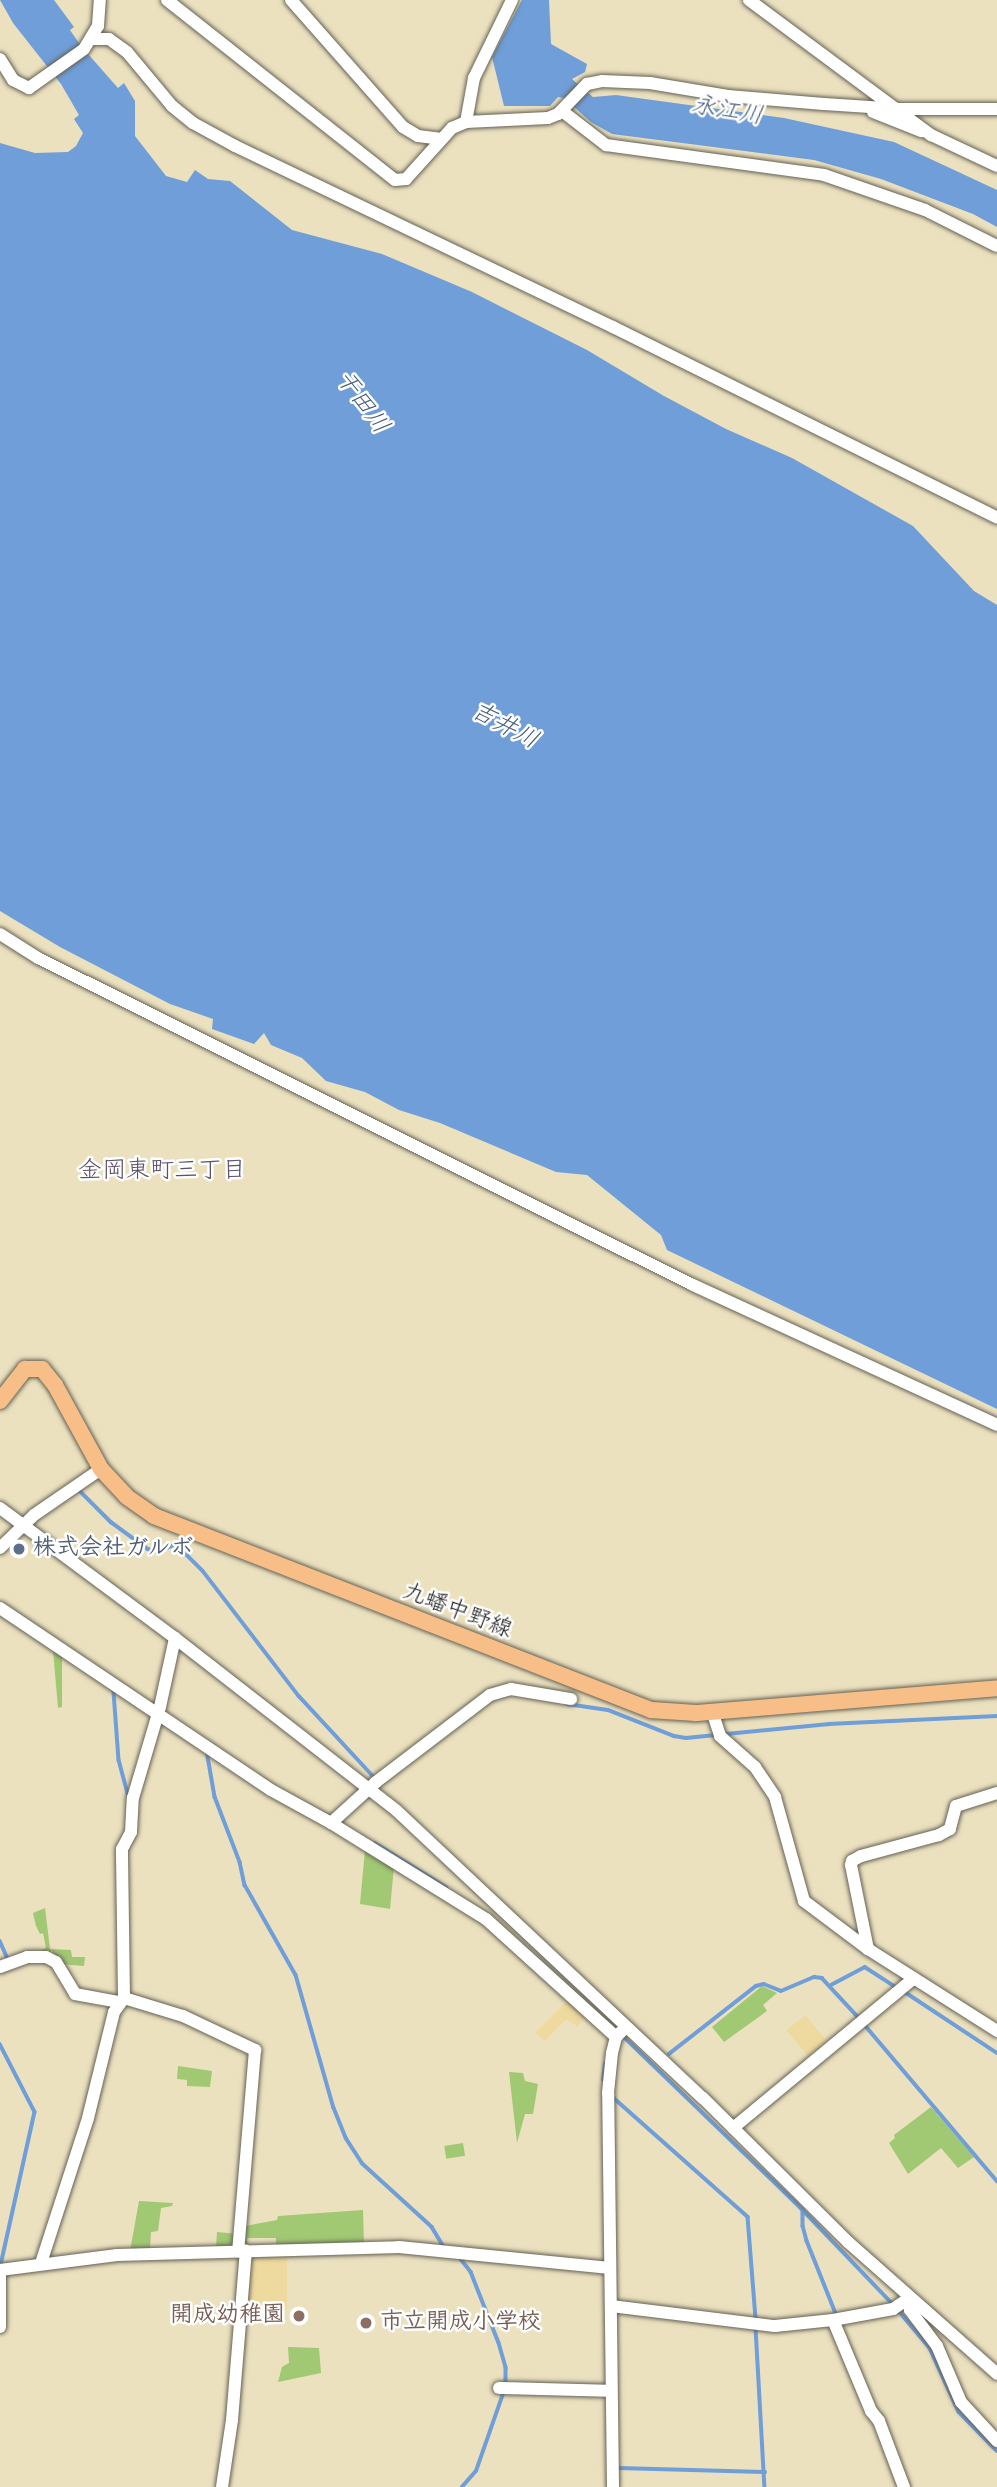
<!DOCTYPE html>
<meta charset="utf-8">
<style>
body{margin:0}
#map{position:relative;width:997px;height:2487px;overflow:hidden;background:#ebe1bf;font-family:"Indie Flower","Klee One",sans-serif}
div>[style]{position:absolute}
[style*='--x']{left:calc(var(--x)*1px);top:calc(var(--y)*1px);width:calc(var(--w)*1px);rotate:calc(var(--a)*1deg)}
.green>*{inset:0;background:#a1c873;transform-origin:0 0}
.sand>*{inset:0;background:#eeda9e;transform-origin:0 0}
.water>*{inset:0;background:#6f9ed8}
.stream>*{height:3.5px;margin:-1.75px;padding:0 1.75px;transform-origin:1.75px;border-radius:1.75px;background:#6f9ed8}
.roads{filter:drop-shadow(0 0 2px #646155) drop-shadow(0 0 2px #646155)}
.minor>*{height:12px;margin:-6px;padding:0 6px;transform-origin:6px;border-radius:6px;background:#fff}
.major>*{height:16px;margin:-8px;padding:0 8px;transform-origin:8px;border-radius:8px;background:#f7be87}
.dots>*{width:19px;height:19px;translate:-50% -50%;box-sizing:border-box;border:4px solid #fff;border-radius:50%}
span{translate:-50% -50%;white-space:nowrap;text-align:center;line-height:1.15;-webkit-text-stroke:5px #fff;paint-order:stroke}
.service-label{font-size:23px;color:#4e5e75;font-weight:700}
.left{translate:0 -50%;text-align:left}
.street-label{font-size:23px;color:#1c1c1c}
.education-label{font-size:23px;color:#785e54;font-weight:700}
.right{translate:-100% -50%;text-align:right}
.water-label{font-size:24px;color:#465d7a;font-style:italic}
.neighbourhood-label{font-size:24px;color:#5b516b}
</style>
<div id="map">
<div class="green">
<i style="clip-path:polygon(53px 1650px,62px 1656px,62px 1707px,58px 1708px)"></i>
<i style="clip-path:polygon(365px 1850px,394px 1866px,390px 1909px,360px 1904px)"></i>
<i style="clip-path:polygon(45px 1908px,50px 1949px,71px 1950px,72px 1957px,85px 1957px,84px 1966px,60px 1964px,51px 1949px,51px 1956px,32px 1955px,46px 1948px,43px 1933px,40px 1934px,36px 1926px,33px 1913px)"></i>
<i style="clip-path:polygon(762px 1986px,777px 1993px,763px 2005px,767px 2011px,724px 2042px,712px 2027px)"></i>
<i style="clip-path:polygon(178px 2066px,212px 2071px,210px 2087px,187px 2086px,187px 2080px,177px 2079px)"></i>
<i style="clip-path:polygon(509px 2072px,523px 2073px,525px 2081px,538px 2084px,533px 2114px,525px 2114px,517px 2143px)"></i>
<i style="clip-path:polygon(931px 2107px,974px 2157px,958px 2168px,941px 2148px,908px 2174px,889px 2143px,895px 2138px,894px 2135px)"></i>
<i style="left:463px;top:2143px;width:13px;height:19px;rotate:81deg"></i>
<i style="clip-path:polygon(139px 2201px,173px 2203px,172px 2206px,161px 2208px,158px 2231px,151px 2232px,150px 2249px,130px 2251px)"></i>
<i style="clip-path:polygon(evenodd,363px 2210px,364px 2246px,244px 2247px,245px 2226px,277px 2220px,278px 2216px,363px 2210px,247px 2238px,276px 2238px,276px 2245px,247px 2245px,247px 2238px)"></i>
<i style="clip-path:polygon(217px 2232px,237px 2234px,236px 2245px,216px 2247px)"></i>
<i style="clip-path:polygon(288px 2347px,319px 2348px,321px 2373px,278px 2382px,282px 2367px,289px 2363px)"></i>
</div>
<div class="sand">
<i style="clip-path:polygon(570px 1998px,588px 2014px,577px 2026px,566px 2019px,545px 2041px,535px 2033px)"></i>
<i style="left:805px;top:2015px;width:33px;height:24px;rotate:50deg"></i>
<i style="clip-path:polygon(253px 2254px,287px 2255px,287px 2309px,246px 2307px,250px 2258px)"></i>
</div>
<div class="water">
<i style="clip-path:polygon(0 0,54px 0,74px 27px,70px 30px,81px 46px,118px 88px,124px 83px,135px 101px,135px 136px,166px 176px,187px 182px,195px 170px,208px 179px,230px 181px,292px 230px,382px 254px,472px 292px,587px 350px,664px 396px,726px 429px,792px 458px,913px 526px,974px 591px,997px 605px,997px 1409px,667px 1250px,661px 1235px,587px 1175px,556px 1172px,440px 1123px,399px 1110px,365px 1092px,326px 1081px,302px 1058px,271px 1045px,264px 1033px,254px 1044px,212px 1029px,213px 1019px,170px 1004px,60px 947px,0 911px,0 143px,35px 153px,68px 152px,76px 146px,83px 133px,74px 119px,79px 115px,61px 84px,13px 23px)"></i>
<i style="clip-path:polygon(522px 0,549px 0,551px 44px,587px 64px,585px 72px,572px 79px,593px 97px,616px 95px,784px 118px,894px 142px,997px 190px,997px 227px,973px 214px,881px 179px,814px 160px,612px 134px,591px 122px,564px 98px,558px 97px,550px 106px,504px 106px,492px 57px)"></i>
</div>
<div class="stream">
<i style="--x:78;--y:1489;--w:47;--a:45"></i>
<i style="--x:111;--y:1522;--w:46;--a:36.1"></i>
<i style="--x:148;--y:1549;--w:10;--a:17"></i>
<i style="--x:158;--y:1552;--w:20;--a:-24"></i>
<i style="--x:176;--y:1544;--w:38;--a:45"></i>
<i style="--x:203;--y:1571;--w:158;--a:52.5"></i>
<i style="--x:299;--y:1696;--w:110;--a:47.2"></i>
<i style="--x:114;--y:1692;--w:68;--a:85.8"></i>
<i style="--x:119;--y:1760;--w:38;--a:75"></i>
<i style="--x:567;--y:1704;--w:41;--a:8.3"></i>
<i style="--x:608;--y:1710;--w:71;--a:21.5"></i>
<i style="--x:674;--y:1736;--w:12;--a:9"></i>
<i style="--x:686;--y:1738;--w:144;--a:-5.6"></i>
<i style="--x:829;--y:1724;--w:168;--a:-2.7"></i>
<i style="--x:207;--y:1751;--w:47;--a:80.1"></i>
<i style="--x:215;--y:1797;--w:70;--a:69"></i>
<i style="--x:240;--y:1862;--w:24;--a:78"></i>
<i style="--x:245;--y:1885;--w:103;--a:60.5"></i>
<i style="--x:296;--y:1975;--w:138;--a:74.1"></i>
<i style="--x:334;--y:2108;--w:32;--a:68"></i>
<i style="--x:346;--y:2138;--w:30;--a:57"></i>
<i style="--x:362;--y:2163;--w:95;--a:42.4"></i>
<i style="--x:432;--y:2227;--w:23;--a:59"></i>
<i style="--x:375;--y:1843;--w:84;--a:31.8"></i>
<i style="--x:0;--y:1941;--w:20;--a:66"></i>
<i style="--x:831;--y:1985;--w:38;--a:-28"></i>
<i style="--x:865;--y:1967;--w:37;--a:33"></i>
<i style="--x:905;--y:1992;--w:110;--a:33.5"></i>
<i style="--x:864;--y:2024;--w:206;--a:49.7"></i>
<i style="--x:623;--y:2036;--w:240;--a:44"></i>
<i style="--x:796;--y:2203;--w:140;--a:46.2"></i>
<i style="--x:0;--y:2044;--w:76;--a:62.8"></i>
<i style="--x:35;--y:2112;--w:157;--a:102.5"></i>
<i style="--x:669;--y:2054;--w:110;--a:-38"></i>
<i style="--x:756;--y:1986;--w:8;--a:-14"></i>
<i style="--x:764;--y:1984;--w:18;--a:22"></i>
<i style="--x:781;--y:1991;--w:36;--a:-23"></i>
<i style="--x:814;--y:1977;--w:8;--a:7"></i>
<i style="--x:822;--y:1978;--w:54;--a:47.2"></i>
<i style="--x:603;--y:2080;--w:16;--a:-83"></i>
<i style="--x:614;--y:2098;--w:179;--a:41.6"></i>
<i style="--x:748;--y:2217;--w:102;--a:85.5"></i>
<i style="--x:803;--y:2210;--w:16;--a:90"></i>
<i style="--x:803;--y:2226;--w:16;--a:75"></i>
<i style="--x:807;--y:2241;--w:81;--a:68.2"></i>
<i style="--x:461;--y:2259;--w:16;--a:52"></i>
<i style="--x:471;--y:2272;--w:76;--a:68.5"></i>
<i style="--x:499;--y:2343;--w:26;--a:74"></i>
<i style="--x:506;--y:2368;--w:16;--a:90"></i>
<i style="--x:898;--y:2310;--w:50;--a:49.9"></i>
<i style="--x:930;--y:2348;--w:70;--a:65.6"></i>
<i style="--x:959;--y:2412;--w:54;--a:45.7"></i>
<i style="--x:756;--y:2328;--w:159;--a:86.8"></i>
<i style="--x:618;--y:2468;--w:147;--a:1.6"></i>
<i style="--x:462;--y:2487;--w:21;--a:-49"></i>
<i style="--x:476;--y:2471;--w:85;--a:-70.7"></i>
</div>
<div class="roads">
<div class="minor">
<i style="--x:167;--y:0;--w:290;--a:38.3"></i>
<i style="--x:395;--y:180;--w:11;--a:-5"></i>
<i style="--x:406;--y:179;--w:69;--a:-48"></i>
<i style="--x:452;--y:128;--w:15;--a:-23"></i>
<i style="--x:466;--y:122;--w:82;--a:-2.8"></i>
<i style="--x:548;--y:118;--w:11;--a:-22"></i>
<i style="--x:558;--y:114;--w:42;--a:-46"></i>
<i style="--x:587;--y:84;--w:15;--a:-11"></i>
<i style="--x:602;--y:81;--w:48;--a:2.4"></i>
<i style="--x:650;--y:83;--w:79;--a:9.5"></i>
<i style="--x:728;--y:96;--w:96;--a:4.8"></i>
<i style="--x:824;--y:104;--w:76;--a:3.8"></i>
<i style="--x:900;--y:109;--w:97;--a:0"></i>
<i style="--x:291;--y:0;--w:169;--a:48.6"></i>
<i style="--x:403;--y:127;--w:17;--a:31"></i>
<i style="--x:418;--y:136;--w:24;--a:7"></i>
<i style="--x:749;--y:0;--w:227;--a:36.6"></i>
<i style="--x:931;--y:135;--w:73;--a:25.2"></i>
<i style="--x:92;--y:39;--w:17;--a:0"></i>
<i style="--x:109;--y:39;--w:22;--a:36"></i>
<i style="--x:127;--y:52;--w:70;--a:50.2"></i>
<i style="--x:172;--y:106;--w:27;--a:39"></i>
<i style="--x:193;--y:123;--w:48;--a:28.7"></i>
<i style="--x:235;--y:146;--w:419;--a:25.6"></i>
<i style="--x:613;--y:327;--w:429;--a:26.4"></i>
<i style="--x:0;--y:59;--w:25;--a:58"></i>
<i style="--x:13;--y:80;--w:18;--a:27"></i>
<i style="--x:29;--y:88;--w:67;--a:-35.3"></i>
<i style="--x:84;--y:49;--w:27;--a:-59"></i>
<i style="--x:98;--y:26;--w:26;--a:-86"></i>
<i style="--x:562;--y:111;--w:56;--a:37.7"></i>
<i style="--x:606;--y:145;--w:220;--a:7.8"></i>
<i style="--x:824;--y:175;--w:107;--a:19.1"></i>
<i style="--x:925;--y:210;--w:80;--a:26.6"></i>
<i style="--x:873;--y:112;--w:52;--a:21.6"></i>
<i style="--x:466;--y:122;--w:45;--a:-79.7"></i>
<i style="--x:474;--y:78;--w:87;--a:-64"></i>
<i style="--x:0;--y:934;--w:45;--a:32.3"></i>
<i style="--x:38;--y:958;--w:732;--a:26.53"></i>
<i style="--x:693;--y:1285;--w:335;--a:24.7"></i>
<i style="--x:0;--y:1508;--w:218;--a:36.6"></i>
<i style="--x:175;--y:1638;--w:281;--a:37.9"></i>
<i style="--x:397;--y:1811;--w:420;--a:43.2"></i>
<i style="--x:703;--y:2098;--w:204;--a:44.8"></i>
<i style="--x:848;--y:2242;--w:199;--a:41.5"></i>
<i style="--x:0;--y:1548;--w:47;--a:-44.1"></i>
<i style="--x:34;--y:1515;--w:81;--a:-34.5"></i>
<i style="--x:0;--y:1608;--w:326;--a:33.9"></i>
<i style="--x:271;--y:1790;--w:68;--a:28.8"></i>
<i style="--x:331;--y:1823;--w:61;--a:-42.3"></i>
<i style="--x:376;--y:1782;--w:143;--a:-37.3"></i>
<i style="--x:490;--y:1695;--w:22;--a:-16"></i>
<i style="--x:511;--y:1689;--w:61;--a:9.5"></i>
<i style="--x:712;--y:1711;--w:26;--a:72"></i>
<i style="--x:720;--y:1736;--w:47;--a:41.5"></i>
<i style="--x:755;--y:1767;--w:36;--a:56"></i>
<i style="--x:775;--y:1797;--w:108;--a:74.4"></i>
<i style="--x:804;--y:1901;--w:80;--a:36.9"></i>
<i style="--x:997;--y:1793;--w:43;--a:162.4"></i>
<i style="--x:956;--y:1806;--w:24;--a:105"></i>
<i style="--x:950;--y:1829;--w:13;--a:151"></i>
<i style="--x:939;--y:1835;--w:81;--a:164.9"></i>
<i style="--x:861;--y:1856;--w:10;--a:151"></i>
<i style="--x:852;--y:1861;--w:4;--a:104"></i>
<i style="--x:851;--y:1865;--w:86;--a:78.6"></i>
<i style="--x:868;--y:1949;--w:153;--a:32.4"></i>
<i style="--x:331;--y:1823;--w:182;--a:31.8"></i>
<i style="--x:486;--y:1919;--w:176;--a:42.2"></i>
<i style="--x:0;--y:1967;--w:29;--a:-20"></i>
<i style="--x:27;--y:1957;--w:19;--a:0"></i>
<i style="--x:46;--y:1957;--w:11;--a:27"></i>
<i style="--x:56;--y:1962;--w:37;--a:59"></i>
<i style="--x:75;--y:1994;--w:45;--a:10.3"></i>
<i style="--x:124;--y:1998;--w:62;--a:17"></i>
<i style="--x:183;--y:2016;--w:80;--a:25.3"></i>
<i style="--x:255;--y:2050;--w:202;--a:94.8"></i>
<i style="--x:733;--y:2128;--w:235;--a:-39.6"></i>
<i style="--x:41;--y:2263;--w:152;--a:-72"></i>
<i style="--x:88;--y:2118;--w:109;--a:-76.2"></i>
<i style="--x:114;--y:2012;--w:17;--a:-54"></i>
<i style="--x:124;--y:1998;--w:149;--a:-90.8"></i>
<i style="--x:122;--y:1849;--w:19;--a:-62"></i>
<i style="--x:131;--y:1832;--w:34;--a:-87"></i>
<i style="--x:133;--y:1798;--w:95;--a:-73.5"></i>
<i style="--x:160;--y:1707;--w:71;--a:-77.7"></i>
<i style="--x:0;--y:2270;--w:118;--a:-7.3"></i>
<i style="--x:117;--y:2255;--w:282;--a:-1.6"></i>
<i style="--x:399;--y:2247;--w:212;--a:5.7"></i>
<i style="--x:909;--y:2301;--w:9;--a:84"></i>
<i style="--x:910;--y:2310;--w:45;--a:53.1"></i>
<i style="--x:937;--y:2346;--w:61;--a:66.8"></i>
<i style="--x:961;--y:2402;--w:53;--a:47.3"></i>
<i style="--x:611;--y:2306;--w:165;--a:7"></i>
<i style="--x:775;--y:2326;--w:58;--a:-5.9"></i>
<i style="--x:833;--y:2320;--w:61;--a:-10.4"></i>
<i style="--x:893;--y:2309;--w:18;--a:-34"></i>
<i style="--x:833;--y:2320;--w:99;--a:67.3"></i>
<i style="--x:871;--y:2411;--w:13;--a:51"></i>
<i style="--x:879;--y:2421;--w:71;--a:69.3"></i>
<i style="--x:0;--y:2327;--w:57;--a:-90"></i>
<i style="--x:499;--y:2388;--w:112;--a:1.5"></i>
<i style="--x:222;--y:2487;--w:68;--a:-81.5"></i>
<i style="--x:232;--y:2420;--w:170;--a:-85.3"></i>
<i style="--x:613;--y:2487;--w:394;--a:-90.7"></i>
<i style="--x:608;--y:2093;--w:40;--a:-84.3"></i>
<i style="--x:612;--y:2053;--w:16;--a:-76"></i>
<i style="--x:616;--y:2037;--w:14;--a:-45"></i>
</div>
<div class="major">
<i style="--x:0;--y:1401;--w:41;--a:-52"></i>
<i style="--x:25;--y:1369;--w:17;--a:0"></i>
<i style="--x:42;--y:1369;--w:21;--a:51"></i>
<i style="--x:55;--y:1385;--w:96;--a:61.3"></i>
<i style="--x:101;--y:1469;--w:38;--a:47"></i>
<i style="--x:127;--y:1497;--w:33;--a:35"></i>
<i style="--x:154;--y:1516;--w:534;--a:21.32"></i>
<i style="--x:651;--y:1710;--w:45;--a:3.8"></i>
<i style="--x:696;--y:1713;--w:302;--a:-4.7"></i>
</div>
</div>
<div class="dots">
<i style="left:19px;top:1549px;background:#5c6f8a"></i>
<i style="left:299px;top:2316px;background:#8d6e63"></i>
<i style="left:366px;top:2323px;background:#8d6e63"></i>
</div>
<div class="service-label">
<span class="left" style="left:33px;top:1549px">株式会社ガルボ</span>
</div>
<div class="street-label">
<span style="left:457px;top:1612px;rotate:21deg">九蟠中野線</span>
</div>
<div class="education-label">
<span class="right" style="left:285px;top:2316px">開成幼稚園</span>
<span class="left" style="left:380px;top:2323px">市立開成小学校</span>
</div>
<div class="water-label">
<span style="left:727px;top:112px;rotate:10deg">永江川</span>
<span style="left:361px;top:403px;rotate:53deg">干田川</span>
<span style="left:504px;top:727px;rotate:28deg">吉井川</span>
</div>
<div class="neighbourhood-label">
<span style="left:162px;top:1172px">金岡東町三丁目</span>
</div>
</div>
